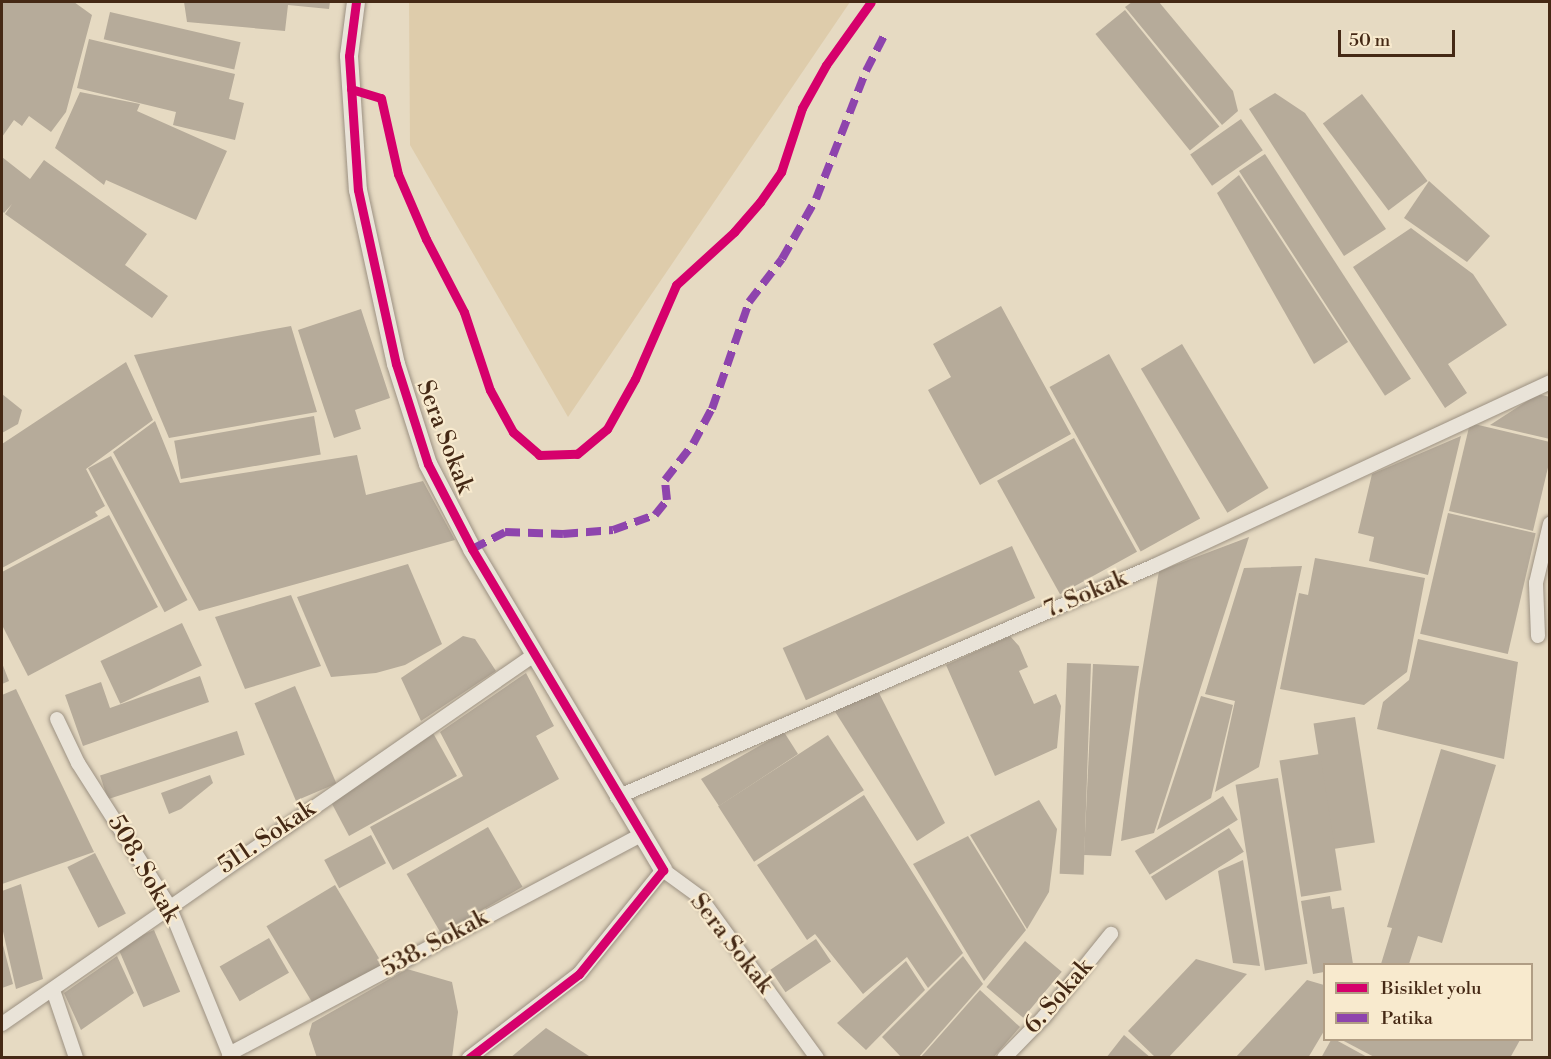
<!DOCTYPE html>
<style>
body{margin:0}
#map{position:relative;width:1551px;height:1059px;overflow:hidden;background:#e6dac2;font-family:"Libre Bodoni",serif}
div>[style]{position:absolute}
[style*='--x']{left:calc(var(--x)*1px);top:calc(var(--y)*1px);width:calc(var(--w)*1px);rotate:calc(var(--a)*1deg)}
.green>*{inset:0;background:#deccab}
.building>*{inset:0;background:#b6ab9a;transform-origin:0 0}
.roads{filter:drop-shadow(0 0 2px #9c9182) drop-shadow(0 0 2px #9c9182)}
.minor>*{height:14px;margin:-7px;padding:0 7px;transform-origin:7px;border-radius:7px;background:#e9e3d8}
.tertiary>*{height:18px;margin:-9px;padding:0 9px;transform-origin:9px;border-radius:9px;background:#e9e3d8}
.quiet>*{height:8px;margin-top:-4px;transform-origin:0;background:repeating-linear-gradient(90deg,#8e44ad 0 15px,transparent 0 23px)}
.cycleway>*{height:9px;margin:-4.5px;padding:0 4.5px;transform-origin:4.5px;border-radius:4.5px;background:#d6006c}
span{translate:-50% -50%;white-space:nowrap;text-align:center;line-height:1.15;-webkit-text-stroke:4.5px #f8eace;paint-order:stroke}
.street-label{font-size:24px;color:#452915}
.frame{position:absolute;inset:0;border:3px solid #452915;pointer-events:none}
.legend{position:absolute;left:1323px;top:963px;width:210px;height:78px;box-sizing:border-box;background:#f8eace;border:2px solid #b09d84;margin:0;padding:8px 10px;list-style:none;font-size:18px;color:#452915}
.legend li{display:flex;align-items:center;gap:12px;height:30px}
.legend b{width:30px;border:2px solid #b09d84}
.scale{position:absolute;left:1338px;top:30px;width:117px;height:27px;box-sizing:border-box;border:3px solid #452915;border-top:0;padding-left:8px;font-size:18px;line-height:21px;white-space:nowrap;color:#452915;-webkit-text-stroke:4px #f8eace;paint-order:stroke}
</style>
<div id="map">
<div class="green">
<i style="clip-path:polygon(409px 2px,850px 2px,568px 417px,410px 145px)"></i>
</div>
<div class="building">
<i style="clip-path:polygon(2px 2px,74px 2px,92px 15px,66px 112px,51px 132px,29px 116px,22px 126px,14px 120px,2px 137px)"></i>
<i style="clip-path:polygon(184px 2px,330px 2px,329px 9px,288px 5px,285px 31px,187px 22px)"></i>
<i style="clip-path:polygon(1132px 2px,1159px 2px,1233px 91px,1238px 111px,1222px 125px,1125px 7px)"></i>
<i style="left:1125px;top:10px;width:150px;height:38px;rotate:51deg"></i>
<i style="left:110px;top:12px;width:134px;height:28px;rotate:13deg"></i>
<i style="clip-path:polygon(89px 39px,235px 74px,229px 99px,244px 103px,235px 140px,173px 125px,176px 112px,77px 88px)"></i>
<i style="clip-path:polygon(80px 92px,140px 104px,137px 111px,227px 151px,196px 220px,106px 180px,104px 185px,55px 148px)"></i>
<i style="clip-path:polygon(1275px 93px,1305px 113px,1386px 229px,1344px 256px,1249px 109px)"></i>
<i style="left:1362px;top:94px;width:109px;height:49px;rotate:53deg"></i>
<i style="left:1241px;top:119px;width:38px;height:62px;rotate:55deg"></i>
<i style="left:1265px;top:154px;width:268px;height:31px;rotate:57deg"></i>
<i style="clip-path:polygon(2px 157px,30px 179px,44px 160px,147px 234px,125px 265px,168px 296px,152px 318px,5px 214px,12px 204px,4px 213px,2px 211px)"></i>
<i style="clip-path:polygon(1239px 175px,1348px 342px,1314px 364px,1217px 193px)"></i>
<i style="clip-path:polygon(1429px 181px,1490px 236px,1467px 262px,1404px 218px)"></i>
<i style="clip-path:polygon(1411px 228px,1473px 274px,1507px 325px,1448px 364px,1467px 393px,1445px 408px,1353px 267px)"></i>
<i style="clip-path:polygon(1001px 306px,1071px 434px,980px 485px,928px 390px,951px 377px,933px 344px)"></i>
<i style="clip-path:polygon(361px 309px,390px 398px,355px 410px,361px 429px,334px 438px,298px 330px)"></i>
<i style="clip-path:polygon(291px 326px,317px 412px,169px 438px,134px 355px)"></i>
<i style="left:1182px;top:344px;width:168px;height:48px;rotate:59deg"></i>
<i style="left:1109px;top:354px;width:188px;height:68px;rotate:61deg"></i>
<i style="clip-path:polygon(126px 362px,153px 420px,86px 469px,105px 506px,95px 512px,98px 516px,2px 568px,2px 444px)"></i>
<i style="clip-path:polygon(2px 394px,22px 410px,18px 424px,2px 433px)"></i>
<i style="clip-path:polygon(1538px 394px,1550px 397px,1550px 439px,1490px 425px)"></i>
<i style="left:314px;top:416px;width:39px;height:142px;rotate:80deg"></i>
<i style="clip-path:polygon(155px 421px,180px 483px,357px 455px,366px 495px,423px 481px,455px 540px,199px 611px,113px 452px)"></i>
<i style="clip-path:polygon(1470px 423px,1550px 442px,1550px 459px,1533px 531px,1449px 511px)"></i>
<i style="clip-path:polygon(1461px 436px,1428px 575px,1369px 561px,1374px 537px,1358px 533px,1372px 474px)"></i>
<i style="left:1074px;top:438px;width:130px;height:88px;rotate:61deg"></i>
<i style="left:111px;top:456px;width:163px;height:26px;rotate:62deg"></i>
<i style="left:1448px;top:513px;width:90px;height:124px;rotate:13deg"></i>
<i style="clip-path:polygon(109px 515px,158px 607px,28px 676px,2px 625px,2px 572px)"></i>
<i style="clip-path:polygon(1249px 537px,1154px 833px,1121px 841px,1139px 690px,1159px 571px)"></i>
<i style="left:1012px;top:546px;width:57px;height:251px;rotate:66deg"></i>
<i style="clip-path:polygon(1315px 558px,1425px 578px,1407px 672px,1364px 705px,1280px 689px,1299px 593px,1308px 595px)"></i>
<i style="clip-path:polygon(408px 564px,442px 644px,405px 665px,376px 673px,331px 677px,297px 597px)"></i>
<i style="clip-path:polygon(1302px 566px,1259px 767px,1215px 792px,1235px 701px,1205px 694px,1244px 568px)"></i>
<i style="clip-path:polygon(291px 595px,321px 666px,245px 689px,215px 617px)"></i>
<i style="left:182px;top:623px;width:47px;height:90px;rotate:65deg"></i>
<i style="clip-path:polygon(463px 636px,475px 639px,496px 671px,421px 721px,401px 678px)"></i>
<i style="clip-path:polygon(1010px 636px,1019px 646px,1028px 667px,1019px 671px,1034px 704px,1056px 694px,1061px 706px,1057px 748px,995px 776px,946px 665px)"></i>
<i style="clip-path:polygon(1418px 639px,1518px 662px,1504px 759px,1377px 729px,1383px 702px,1409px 680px)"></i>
<i style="clip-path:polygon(2px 663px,9px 681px,2px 684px)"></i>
<i style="left:1067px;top:663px;width:24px;height:211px;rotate:2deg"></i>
<i style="clip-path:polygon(1093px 664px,1139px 666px,1111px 856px,1084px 855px)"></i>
<i style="clip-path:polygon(526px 673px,554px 726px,536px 736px,559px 779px,393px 870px,370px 827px,463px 776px,440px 732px)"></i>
<i style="clip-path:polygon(200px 676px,209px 702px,83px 746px,65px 695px,101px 682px,110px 708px)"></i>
<i style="left:295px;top:686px;width:106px;height:44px;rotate:67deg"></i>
<i style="clip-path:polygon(16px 689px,94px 852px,2px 884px,2px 695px)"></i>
<i style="clip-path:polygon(878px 691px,945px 823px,917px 841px,834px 710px)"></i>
<i style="clip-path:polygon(1201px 696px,1233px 705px,1211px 798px,1157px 830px)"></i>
<i style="left:1355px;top:717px;width:127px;height:42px;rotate:81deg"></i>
<i style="left:237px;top:731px;width:25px;height:144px;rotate:72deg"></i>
<i style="clip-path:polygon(784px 732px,798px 754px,719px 806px,701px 779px)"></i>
<i style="clip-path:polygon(433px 733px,457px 776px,349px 836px,331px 802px)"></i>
<i style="left:828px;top:735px;width:66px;height:131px;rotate:57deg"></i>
<i style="clip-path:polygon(1441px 749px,1496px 765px,1442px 943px,1418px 936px,1409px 964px,1381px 964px,1392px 928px,1387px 927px)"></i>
<i style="left:1320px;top:754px;width:138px;height:41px;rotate:81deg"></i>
<i style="clip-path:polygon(210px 775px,213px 783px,181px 809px,169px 814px,161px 793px)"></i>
<i style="left:1278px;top:778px;width:188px;height:43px;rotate:81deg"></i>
<i style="clip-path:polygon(864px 795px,963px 953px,928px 988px,907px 957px,863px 994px,815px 934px,807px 940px,757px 865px)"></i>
<i style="left:1223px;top:796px;width:28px;height:104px;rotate:58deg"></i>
<i style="clip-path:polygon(1039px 800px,1057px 829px,1049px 892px,1027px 929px,970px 835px)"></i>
<i style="left:488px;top:827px;width:69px;height:94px;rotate:60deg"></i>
<i style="left:1229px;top:828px;width:28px;height:92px;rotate:58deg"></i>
<i style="left:371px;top:835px;width:32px;height:53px;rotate:62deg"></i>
<i style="clip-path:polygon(968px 836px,1026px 930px,984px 981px,913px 864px)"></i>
<i style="left:95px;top:853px;width:68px;height:31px;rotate:63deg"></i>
<i style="clip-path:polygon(1243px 860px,1260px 966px,1233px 963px,1218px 871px)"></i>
<i style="clip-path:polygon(21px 884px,43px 979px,16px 989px,2px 927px,2px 891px)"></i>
<i style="left:335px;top:885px;width:94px;height:80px;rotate:59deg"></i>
<i style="clip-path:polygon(1330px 896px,1332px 909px,1344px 907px,1353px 964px,1324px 964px,1324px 972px,1313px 974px,1301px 901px)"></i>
<i style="left:154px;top:930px;width:67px;height:40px;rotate:67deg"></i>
<i style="left:269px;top:938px;width:40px;height:57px;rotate:60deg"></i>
<i style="left:816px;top:939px;width:27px;height:55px;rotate:56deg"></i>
<i style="clip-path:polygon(2px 941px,13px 984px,2px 988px)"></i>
<i style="left:1025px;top:941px;width:48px;height:60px;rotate:40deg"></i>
<i style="clip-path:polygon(117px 956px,134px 993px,81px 1030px,64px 993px)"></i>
<i style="clip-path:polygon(963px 956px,983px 984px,918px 1058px,902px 1058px,882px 1037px)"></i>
<i style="clip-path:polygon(1196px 959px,1247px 974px,1168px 1058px,1156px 1058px,1128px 1031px)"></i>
<i style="clip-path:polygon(906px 961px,925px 990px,866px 1050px,837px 1023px)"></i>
<i style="clip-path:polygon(407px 969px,452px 982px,458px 1012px,452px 1058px,317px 1058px,309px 1034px,312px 1023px)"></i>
<i style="clip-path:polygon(1307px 980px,1324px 985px,1324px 1031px,1308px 1058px,1235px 1058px)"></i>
<i style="clip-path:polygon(980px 990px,1020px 1027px,993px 1058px,920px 1058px)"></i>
<i style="clip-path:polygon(546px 1028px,592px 1058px,510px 1058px)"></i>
<i style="clip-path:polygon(1124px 1035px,1151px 1058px,1106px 1058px)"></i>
<i style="clip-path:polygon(1331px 1040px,1336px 1040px,1369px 1058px,1321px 1058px)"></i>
<i style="clip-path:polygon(1342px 1040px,1520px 1040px,1510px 1058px,1376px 1058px)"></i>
</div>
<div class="roads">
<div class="minor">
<i style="--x:1538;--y:636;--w:53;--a:-92.2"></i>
<i style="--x:1536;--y:583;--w:61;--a:-76.7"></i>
<i style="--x:57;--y:719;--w:49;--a:64.5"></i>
<i style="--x:78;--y:763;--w:169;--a:57.5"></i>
<i style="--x:169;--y:906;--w:164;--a:67.8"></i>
<i style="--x:617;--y:797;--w:585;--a:-23.28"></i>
<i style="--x:1154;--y:566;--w:437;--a:-24.9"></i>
<i style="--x:53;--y:990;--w:72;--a:71.3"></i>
<i style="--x:2;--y:1024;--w:647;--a:-34.75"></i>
<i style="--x:229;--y:1054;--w:467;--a:-28"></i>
<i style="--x:469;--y:1058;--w:138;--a:-37.4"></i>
<i style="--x:579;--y:974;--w:134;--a:-51.1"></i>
<i style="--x:663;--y:870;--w:46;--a:36.1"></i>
<i style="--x:700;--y:897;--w:199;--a:54"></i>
<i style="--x:1004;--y:1058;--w:57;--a:-45.7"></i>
<i style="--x:1044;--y:1017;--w:107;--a:-51.1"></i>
</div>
<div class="tertiary">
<i style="--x:356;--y:2;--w:54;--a:97.4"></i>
<i style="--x:349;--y:56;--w:134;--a:86.2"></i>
<i style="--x:358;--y:190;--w:178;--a:77.7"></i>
<i style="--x:396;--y:364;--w:105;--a:72.3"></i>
<i style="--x:428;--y:464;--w:96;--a:62.6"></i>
<i style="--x:472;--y:549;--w:374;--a:59.2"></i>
</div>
</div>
<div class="quiet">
<i style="--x:472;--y:549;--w:37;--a:-27"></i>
<i style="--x:505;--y:532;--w:58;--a:2"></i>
<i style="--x:563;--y:534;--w:50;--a:-4.6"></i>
<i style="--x:613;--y:530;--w:45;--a:-19.7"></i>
<i style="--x:655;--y:515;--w:19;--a:-51"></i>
<i style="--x:667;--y:500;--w:20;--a:-96"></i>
<i style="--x:665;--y:480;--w:46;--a:-52.1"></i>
<i style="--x:693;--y:444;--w:40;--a:-62"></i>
<i style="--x:712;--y:409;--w:113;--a:-70.9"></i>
<i style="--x:749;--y:302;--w:54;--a:-52.5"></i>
<i style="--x:782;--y:259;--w:69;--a:-60.5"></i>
<i style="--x:816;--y:199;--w:137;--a:-68.7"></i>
<i style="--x:866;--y:71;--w:44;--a:-62.9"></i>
</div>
<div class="cycleway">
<i style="--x:356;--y:2;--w:54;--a:97.4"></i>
<i style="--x:349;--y:56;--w:134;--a:86.2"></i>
<i style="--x:358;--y:190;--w:178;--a:77.7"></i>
<i style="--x:396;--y:364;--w:105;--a:72.3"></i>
<i style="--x:428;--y:464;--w:96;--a:62.6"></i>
<i style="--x:472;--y:549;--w:374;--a:59.2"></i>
<i style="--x:663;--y:870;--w:134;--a:128.9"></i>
<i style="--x:579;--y:974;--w:138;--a:142.6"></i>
<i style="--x:351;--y:89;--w:31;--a:17"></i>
<i style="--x:381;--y:98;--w:78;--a:77.4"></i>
<i style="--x:398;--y:174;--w:71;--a:66.7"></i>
<i style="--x:426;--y:239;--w:82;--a:62.5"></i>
<i style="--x:464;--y:312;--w:82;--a:71.6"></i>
<i style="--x:490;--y:390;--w:48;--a:61.3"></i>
<i style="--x:513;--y:432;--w:35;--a:41"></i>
<i style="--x:539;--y:455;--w:38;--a:-2"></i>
<i style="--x:577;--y:454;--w:39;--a:-40"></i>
<i style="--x:607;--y:429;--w:57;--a:-60.8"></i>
<i style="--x:635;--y:379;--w:103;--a:-66.4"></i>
<i style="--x:676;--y:285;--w:79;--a:-42.4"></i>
<i style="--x:734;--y:232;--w:40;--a:-49"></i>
<i style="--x:760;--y:202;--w:37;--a:-55"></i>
<i style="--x:781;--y:172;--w:67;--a:-71.8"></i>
<i style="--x:802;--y:108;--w:49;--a:-60.8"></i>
<i style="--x:826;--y:65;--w:77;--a:-54.5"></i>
</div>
<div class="street-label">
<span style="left:444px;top:437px;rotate:69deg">Sera Sokak</span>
<span style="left:1086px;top:595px;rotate:-23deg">7. Sokak</span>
<span style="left:267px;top:838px;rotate:-34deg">511. Sokak</span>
<span style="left:143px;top:869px;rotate:60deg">508. Sokak</span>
<span style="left:435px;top:944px;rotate:-28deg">538. Sokak</span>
<span style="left:731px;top:944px;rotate:52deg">Sera Sokak</span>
<span style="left:1059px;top:997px;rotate:-49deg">6. Sokak</span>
</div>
<div class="frame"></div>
<ul class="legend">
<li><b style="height:8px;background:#d6006c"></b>Bisiklet yolu</li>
<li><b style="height:8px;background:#8e44ad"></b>Patika</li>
</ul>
<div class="scale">50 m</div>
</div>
